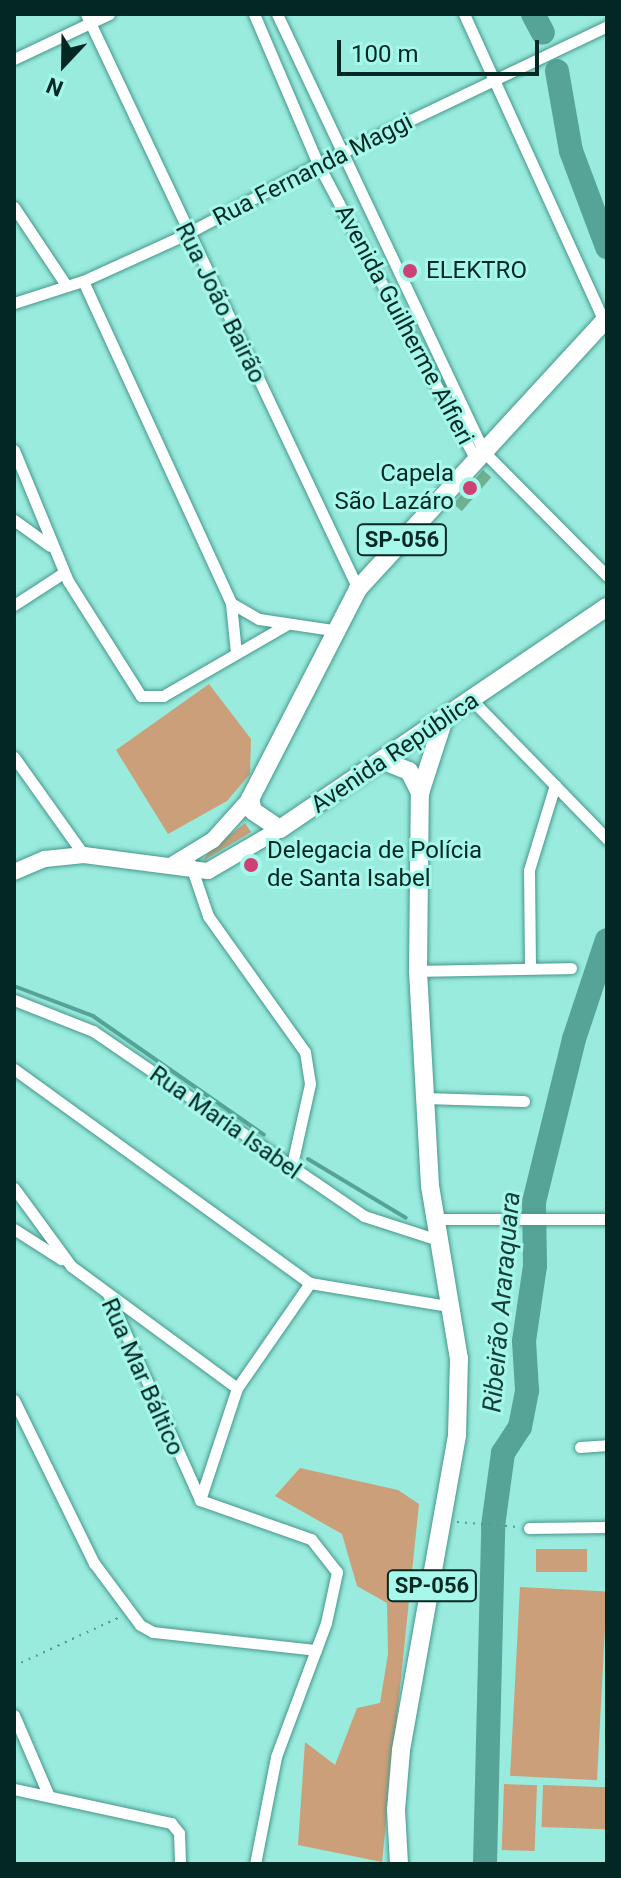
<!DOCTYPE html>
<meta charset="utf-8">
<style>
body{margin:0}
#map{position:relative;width:621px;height:1878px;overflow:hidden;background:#99ebdd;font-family:Roboto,sans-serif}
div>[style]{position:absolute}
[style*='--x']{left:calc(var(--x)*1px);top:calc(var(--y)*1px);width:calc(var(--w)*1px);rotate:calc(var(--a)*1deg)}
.green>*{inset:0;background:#cb9f79;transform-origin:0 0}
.stream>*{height:4px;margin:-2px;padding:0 2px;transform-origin:2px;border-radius:2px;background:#55a497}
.river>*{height:24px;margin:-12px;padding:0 12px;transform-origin:12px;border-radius:12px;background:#55a497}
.building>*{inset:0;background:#6eb090;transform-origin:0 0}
.path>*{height:2px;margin-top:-1px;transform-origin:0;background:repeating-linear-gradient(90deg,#59988e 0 2px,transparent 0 8px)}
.roads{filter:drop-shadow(0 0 2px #45978b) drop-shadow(0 0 2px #45978b)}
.street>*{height:11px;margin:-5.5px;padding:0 5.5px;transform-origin:5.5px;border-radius:5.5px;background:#fff}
.secondary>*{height:16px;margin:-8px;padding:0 8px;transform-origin:8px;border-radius:8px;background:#fff}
.primary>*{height:18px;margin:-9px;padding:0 9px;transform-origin:9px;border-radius:9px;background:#fff}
.dots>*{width:22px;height:22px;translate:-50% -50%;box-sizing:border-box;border:4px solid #a6f8ea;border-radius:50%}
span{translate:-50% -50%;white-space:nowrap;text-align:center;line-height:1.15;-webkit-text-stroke:6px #a6f8ea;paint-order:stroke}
.shield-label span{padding:2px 6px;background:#a6f8ea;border:2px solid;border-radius:6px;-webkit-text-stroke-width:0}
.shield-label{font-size:22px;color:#032823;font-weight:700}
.street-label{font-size:24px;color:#032823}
.poi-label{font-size:24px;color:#032823}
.left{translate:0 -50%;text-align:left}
.right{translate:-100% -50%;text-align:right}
.water-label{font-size:26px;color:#173d37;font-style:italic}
.frame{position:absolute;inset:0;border:16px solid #032823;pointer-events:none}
.north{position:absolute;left:24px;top:24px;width:80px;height:80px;-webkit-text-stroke:6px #a6f8ea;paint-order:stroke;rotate:202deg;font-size:22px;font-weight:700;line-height:32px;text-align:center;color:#032823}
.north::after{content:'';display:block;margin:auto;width:28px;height:36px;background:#032823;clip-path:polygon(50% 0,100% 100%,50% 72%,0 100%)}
.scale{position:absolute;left:337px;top:40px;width:202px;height:36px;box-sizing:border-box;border:4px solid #032823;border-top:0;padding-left:10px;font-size:24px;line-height:28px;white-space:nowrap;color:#032823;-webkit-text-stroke:6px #a6f8ea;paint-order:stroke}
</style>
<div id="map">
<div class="green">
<i style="clip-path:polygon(209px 684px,251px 739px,250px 774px,227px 801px,168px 834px,116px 750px)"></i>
<i style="clip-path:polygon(245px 823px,251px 832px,203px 861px,209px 852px)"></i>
<i style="clip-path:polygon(300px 1468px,398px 1490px,419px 1504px,382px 1862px,298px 1845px,305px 1742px,335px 1765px,357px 1708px,380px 1703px,388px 1654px,387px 1603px,357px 1586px,342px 1534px,275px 1496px)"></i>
<i style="left:536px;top:1549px;width:51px;height:23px"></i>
<i style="left:520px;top:1587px;width:87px;height:189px;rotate:3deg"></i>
<i style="left:504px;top:1784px;width:33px;height:66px;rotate:2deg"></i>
<i style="left:543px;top:1785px;width:64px;height:42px;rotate:2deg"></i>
</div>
<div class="stream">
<i style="--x:14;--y:986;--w:85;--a:20.8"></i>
<i style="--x:93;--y:1016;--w:208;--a:34.8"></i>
<i style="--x:308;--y:1159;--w:114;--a:31"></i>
</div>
<div class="river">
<i style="--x:533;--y:14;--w:21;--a:62"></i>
<i style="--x:557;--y:71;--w:81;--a:80.1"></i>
<i style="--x:571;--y:151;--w:103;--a:69.4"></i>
<i style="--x:485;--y:1864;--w:338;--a:-88.6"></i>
<i style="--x:493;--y:1526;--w:74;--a:-82.2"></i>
<i style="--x:503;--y:1453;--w:31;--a:-57"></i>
<i style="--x:520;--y:1427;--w:38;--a:-79"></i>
<i style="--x:527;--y:1390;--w:49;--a:-93.5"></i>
<i style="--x:524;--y:1341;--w:76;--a:-81.7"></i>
<i style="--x:535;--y:1266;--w:64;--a:-90.9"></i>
<i style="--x:534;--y:1202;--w:168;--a:-76.2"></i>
<i style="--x:574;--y:1039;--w:104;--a:-71.6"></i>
</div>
<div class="building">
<i style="left:483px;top:470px;width:11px;height:45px;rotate:41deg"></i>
</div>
<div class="path">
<i style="--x:457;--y:1522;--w:61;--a:4.7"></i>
<i style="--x:14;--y:1666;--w:115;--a:-24.8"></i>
</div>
<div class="roads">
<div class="street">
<i style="--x:86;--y:14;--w:636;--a:64.68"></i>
<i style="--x:254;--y:14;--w:163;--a:66.9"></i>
<i style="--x:318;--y:164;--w:336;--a:61.9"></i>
<i style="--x:277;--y:14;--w:484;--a:64.7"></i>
<i style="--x:484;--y:452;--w:175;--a:45.2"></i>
<i style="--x:464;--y:14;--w:337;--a:65.5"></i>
<i style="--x:14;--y:59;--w:105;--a:-25.3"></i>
<i style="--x:14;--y:207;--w:94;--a:56.3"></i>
<i style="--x:83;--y:281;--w:354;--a:65.3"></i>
<i style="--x:231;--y:603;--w:32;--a:30"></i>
<i style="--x:259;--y:619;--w:75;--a:8.5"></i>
<i style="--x:14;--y:303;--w:72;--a:-17.7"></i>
<i style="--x:83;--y:281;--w:113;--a:-24.5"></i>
<i style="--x:186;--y:234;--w:149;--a:-27.9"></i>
<i style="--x:318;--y:164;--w:320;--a:-25.5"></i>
<i style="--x:14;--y:450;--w:142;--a:67.6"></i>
<i style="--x:68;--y:581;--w:136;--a:57.6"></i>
<i style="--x:141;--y:696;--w:22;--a:0"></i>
<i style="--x:163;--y:696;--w:142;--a:-30"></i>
<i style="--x:14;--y:520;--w:44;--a:35.8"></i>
<i style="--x:231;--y:603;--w:50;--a:84.3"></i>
<i style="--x:14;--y:605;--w:59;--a:-33.1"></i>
<i style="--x:473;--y:701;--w:192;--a:45.8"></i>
<i style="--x:14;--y:757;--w:120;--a:54.5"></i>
<i style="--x:190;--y:863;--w:56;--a:71.2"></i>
<i style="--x:208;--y:916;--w:167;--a:54.5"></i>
<i style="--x:305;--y:1052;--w:32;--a:81"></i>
<i style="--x:310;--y:1084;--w:87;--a:102.6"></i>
<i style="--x:530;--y:966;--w:96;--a:-90.6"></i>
<i style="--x:529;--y:870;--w:89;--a:-73"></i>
<i style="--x:418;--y:971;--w:153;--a:-1.1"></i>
<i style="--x:14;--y:1000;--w:85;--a:21.4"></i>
<i style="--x:93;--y:1031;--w:328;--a:34.3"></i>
<i style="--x:364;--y:1216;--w:78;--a:18"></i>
<i style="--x:14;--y:1069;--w:365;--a:35.9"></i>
<i style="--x:310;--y:1283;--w:145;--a:9.5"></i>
<i style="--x:422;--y:1098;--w:102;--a:1.7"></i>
<i style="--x:14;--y:1188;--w:97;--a:53.8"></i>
<i style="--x:71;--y:1266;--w:206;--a:36.3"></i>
<i style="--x:435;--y:1219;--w:172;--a:0"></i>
<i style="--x:14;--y:1229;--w:56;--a:32.6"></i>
<i style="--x:108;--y:1294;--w:226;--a:65.9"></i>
<i style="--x:200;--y:1500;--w:118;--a:19.4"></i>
<i style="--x:311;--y:1539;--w:42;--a:51.8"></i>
<i style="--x:337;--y:1572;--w:52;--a:102.2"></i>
<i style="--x:326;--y:1623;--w:143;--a:110.5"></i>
<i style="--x:276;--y:1757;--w:109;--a:101.1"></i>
<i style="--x:14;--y:1400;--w:182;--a:63.9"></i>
<i style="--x:94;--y:1563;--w:77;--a:53.4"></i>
<i style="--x:140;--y:1625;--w:15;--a:28"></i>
<i style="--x:153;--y:1632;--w:164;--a:6.3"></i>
<i style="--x:580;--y:1447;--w:27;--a:-4"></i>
<i style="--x:200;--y:1500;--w:118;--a:-71.7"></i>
<i style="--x:237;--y:1388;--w:128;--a:-55.2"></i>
<i style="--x:529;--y:1528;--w:78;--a:-0.7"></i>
<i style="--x:14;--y:1715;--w:86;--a:66.7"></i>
<i style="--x:14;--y:1789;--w:161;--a:12.2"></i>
<i style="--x:171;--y:1823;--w:13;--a:51"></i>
<i style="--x:179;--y:1833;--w:31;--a:88"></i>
</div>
<div class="secondary">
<i style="--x:172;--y:865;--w:48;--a:-31.4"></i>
<i style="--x:213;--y:840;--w:55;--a:-47.9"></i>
<i style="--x:14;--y:872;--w:34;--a:-23"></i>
<i style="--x:45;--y:859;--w:39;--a:-6"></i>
<i style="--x:84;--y:855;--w:125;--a:7.4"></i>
<i style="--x:208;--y:871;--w:83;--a:-30.3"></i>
</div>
<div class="primary">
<i style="--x:607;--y:318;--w:368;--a:132.6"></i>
<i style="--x:358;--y:589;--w:236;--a:117.2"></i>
<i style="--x:250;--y:799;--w:12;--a:76"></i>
<i style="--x:253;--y:811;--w:32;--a:34"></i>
<i style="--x:280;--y:829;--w:395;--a:-34.2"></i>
<i style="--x:384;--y:761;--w:27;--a:22"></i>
<i style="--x:409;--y:771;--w:25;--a:63"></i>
<i style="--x:399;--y:1864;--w:54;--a:-93.2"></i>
<i style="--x:396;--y:1810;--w:60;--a:-85.2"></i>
<i style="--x:401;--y:1750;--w:320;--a:-79.9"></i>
<i style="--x:457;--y:1435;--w:76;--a:-88.5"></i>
<i style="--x:459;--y:1359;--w:175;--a:-99.5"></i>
<i style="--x:430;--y:1186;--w:215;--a:-93.2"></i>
<i style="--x:418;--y:971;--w:178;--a:-89.4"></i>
<i style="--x:420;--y:793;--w:78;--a:-72"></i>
</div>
</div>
<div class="dots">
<i style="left:410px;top:271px;background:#cd4174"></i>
<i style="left:470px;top:488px;background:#cd4174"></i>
<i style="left:251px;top:865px;background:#cd4174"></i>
</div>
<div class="shield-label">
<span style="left:402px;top:540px">SP-056</span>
<span style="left:432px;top:1586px">SP-056</span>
</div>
<div class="street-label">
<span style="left:313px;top:170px;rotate:-27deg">Rua Fernanda Maggi</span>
<span style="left:220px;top:303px;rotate:64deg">Rua João Bairão</span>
<span style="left:404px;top:325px;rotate:62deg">Avenida Guilherme Alfieri</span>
<span style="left:395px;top:753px;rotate:-34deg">Avenida República</span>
<span style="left:225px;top:1123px;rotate:35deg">Rua Maria Isabel</span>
<span style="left:142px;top:1377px;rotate:66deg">Rua Mar Báltico</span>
</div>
<div class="poi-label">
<span class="left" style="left:426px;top:271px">ELEKTRO</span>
<span class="right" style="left:454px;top:488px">Capela<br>São Lazáro</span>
<span class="left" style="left:267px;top:865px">Delegacia de Polícia<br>de Santa Isabel</span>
</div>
<div class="water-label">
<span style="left:502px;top:1302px;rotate:-85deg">Ribeirão Araraquara</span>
</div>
<div class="frame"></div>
<div class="north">N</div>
<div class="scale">100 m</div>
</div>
